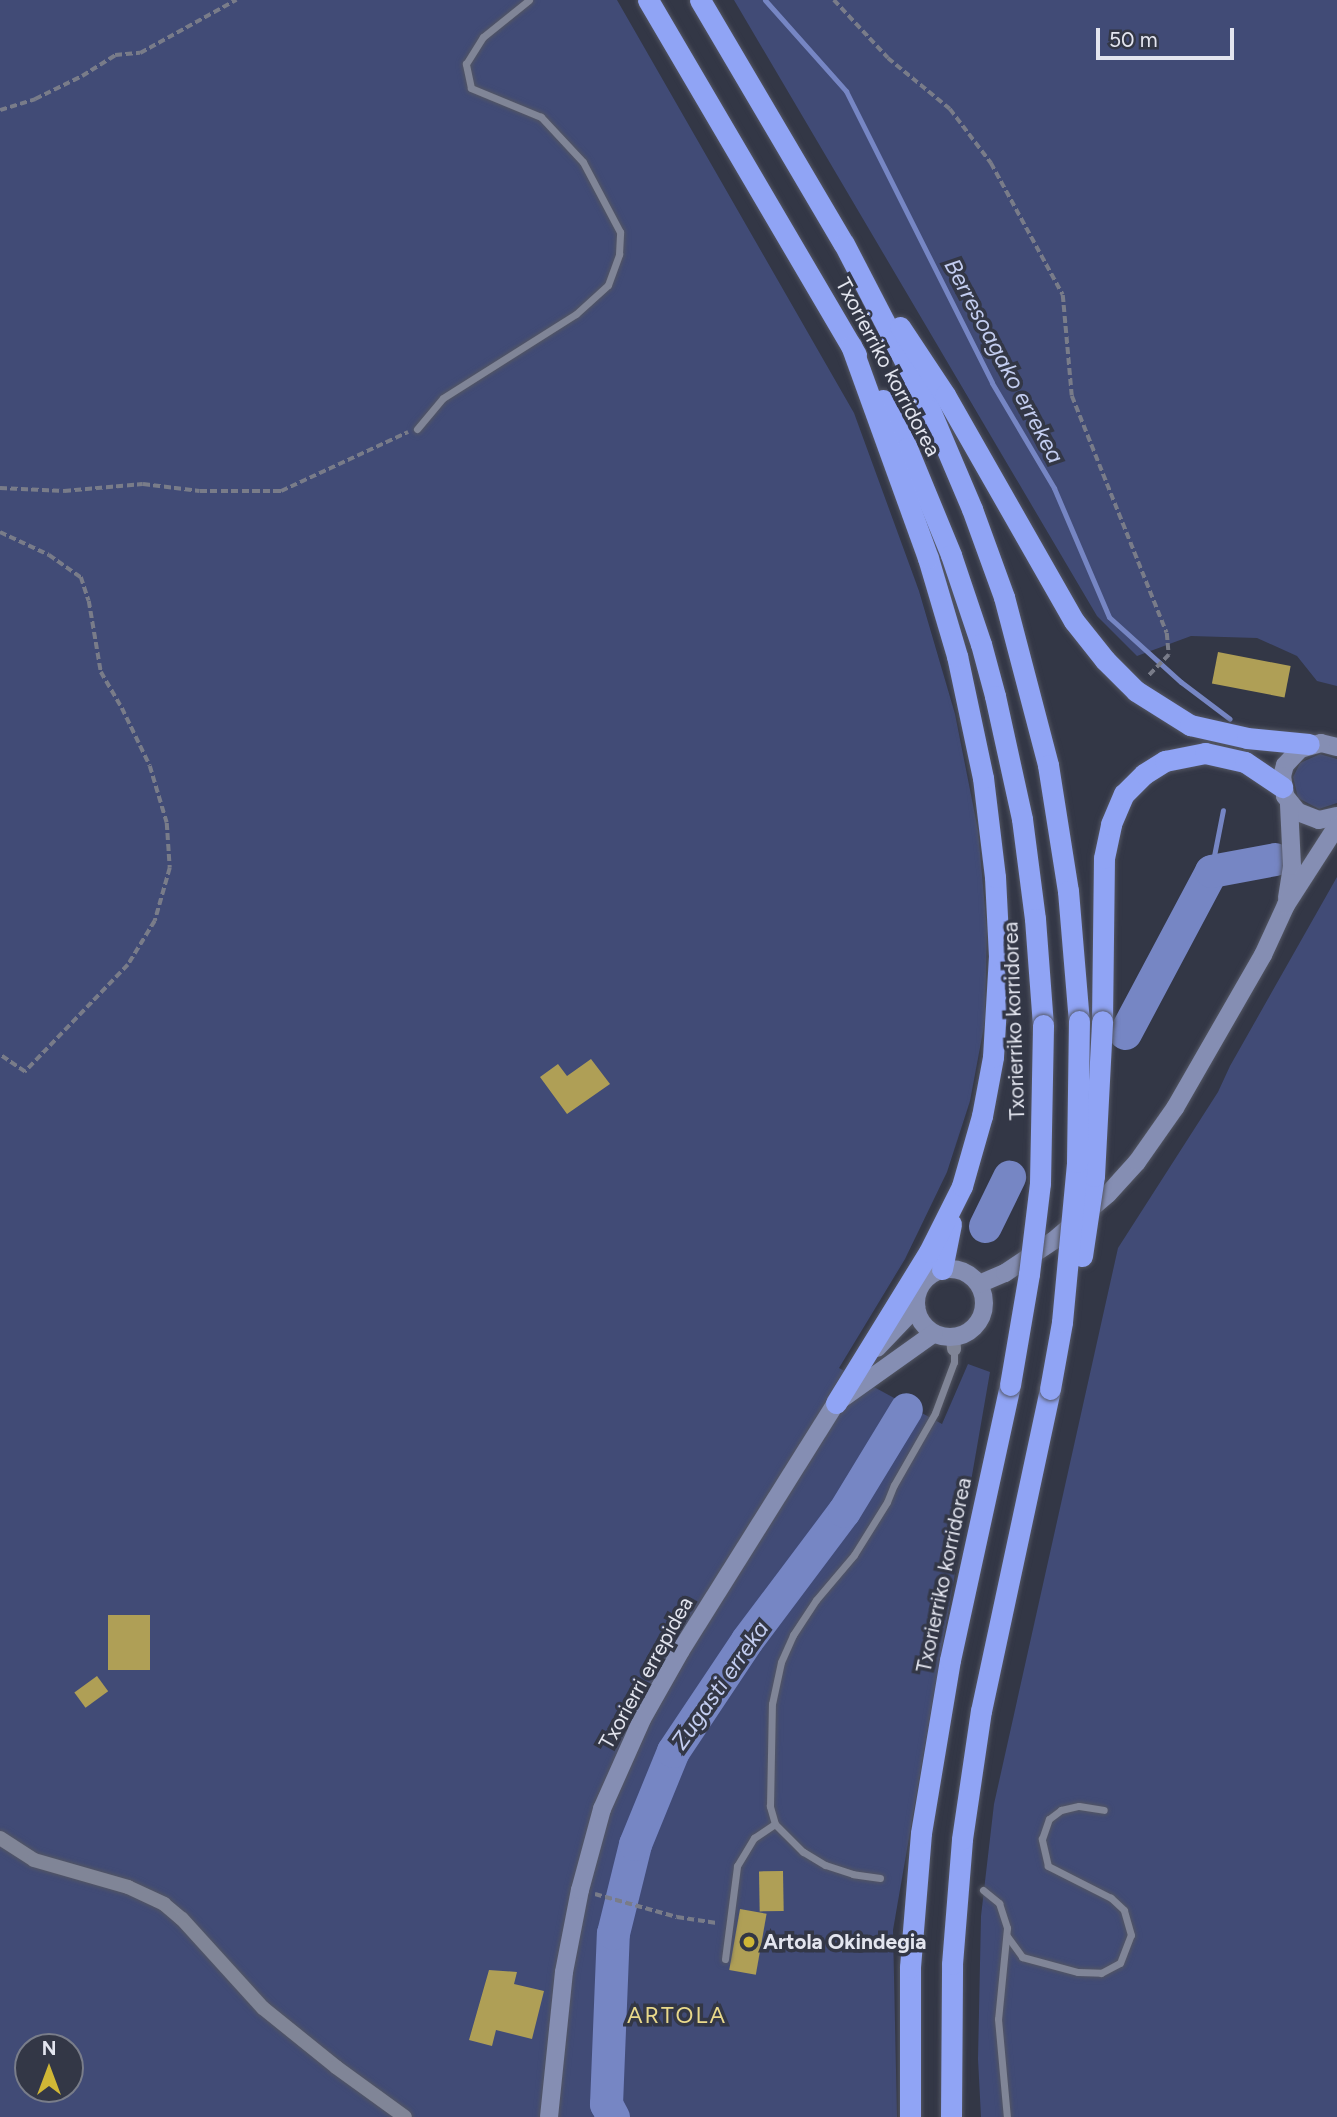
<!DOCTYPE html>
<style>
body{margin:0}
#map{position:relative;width:1337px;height:2117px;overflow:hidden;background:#333746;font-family:Figtree,sans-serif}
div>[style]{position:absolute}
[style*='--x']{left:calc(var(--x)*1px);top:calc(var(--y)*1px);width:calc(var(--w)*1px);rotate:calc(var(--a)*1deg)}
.green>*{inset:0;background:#414b76}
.stream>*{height:5px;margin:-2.5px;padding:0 2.5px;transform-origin:2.5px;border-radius:2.5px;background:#7686c4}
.river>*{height:33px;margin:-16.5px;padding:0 16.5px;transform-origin:16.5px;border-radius:16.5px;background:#7686c4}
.building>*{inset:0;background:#af9f56;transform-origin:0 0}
.path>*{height:3.5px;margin-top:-1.75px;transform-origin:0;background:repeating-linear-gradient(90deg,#797c89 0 7px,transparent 0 10.5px)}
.roads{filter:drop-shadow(0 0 2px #535663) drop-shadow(0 0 2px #535663)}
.service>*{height:7px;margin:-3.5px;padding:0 3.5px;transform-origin:3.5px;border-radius:3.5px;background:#808597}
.minor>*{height:14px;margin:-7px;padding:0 7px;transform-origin:7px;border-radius:7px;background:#808597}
.secondary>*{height:18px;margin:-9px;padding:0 9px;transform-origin:9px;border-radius:9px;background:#858eb3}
.secondary>.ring{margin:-9px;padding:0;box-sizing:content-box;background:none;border:18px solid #858eb3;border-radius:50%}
.motorway>*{height:21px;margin:-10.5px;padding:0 10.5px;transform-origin:10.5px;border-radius:10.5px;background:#90a4f5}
.bridges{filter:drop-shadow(0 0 2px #535663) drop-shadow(0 0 2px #535663)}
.motorway-bridge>*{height:21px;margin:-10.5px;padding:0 10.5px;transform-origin:10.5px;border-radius:10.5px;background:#90a4f5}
.dots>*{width:19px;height:19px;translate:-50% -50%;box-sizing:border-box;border:4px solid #333746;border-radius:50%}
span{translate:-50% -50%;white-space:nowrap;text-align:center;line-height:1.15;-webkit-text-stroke:7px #333746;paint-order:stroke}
.street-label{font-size:21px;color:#e3e5ef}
.poi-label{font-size:21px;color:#e3e5ef;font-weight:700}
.left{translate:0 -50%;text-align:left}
.water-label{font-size:23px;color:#c3cdf0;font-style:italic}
.neighbourhood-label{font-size:23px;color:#e9d98b;letter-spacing:2px}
.north{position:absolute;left:14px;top:2033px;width:70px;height:70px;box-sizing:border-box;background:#333746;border:2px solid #797d8a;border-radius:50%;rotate:0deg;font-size:19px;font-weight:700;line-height:28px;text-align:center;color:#e3e5ef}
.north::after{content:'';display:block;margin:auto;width:24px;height:32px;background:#d0b736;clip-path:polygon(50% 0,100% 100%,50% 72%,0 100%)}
.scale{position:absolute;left:1096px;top:28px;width:138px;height:32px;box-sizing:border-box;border:4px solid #e3e5ef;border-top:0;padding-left:9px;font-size:21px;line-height:24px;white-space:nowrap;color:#e3e5ef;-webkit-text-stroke:5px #333746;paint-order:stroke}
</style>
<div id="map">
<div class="green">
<i style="clip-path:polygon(evenodd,0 0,617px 0,854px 413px,919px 591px,955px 714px,978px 830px,987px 930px,985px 1021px,970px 1101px,947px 1172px,905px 1259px,839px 1368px,942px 1424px,968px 1364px,990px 1372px,893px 1930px,897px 2117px,0 2117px,0 0,28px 2047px,70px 2047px,70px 2089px,28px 2089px,28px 2047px)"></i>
<i style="clip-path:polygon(734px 0,1337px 0,1337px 686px,1317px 681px,1297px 656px,1257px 638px,1191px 636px,1137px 656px,1097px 616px)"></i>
<i style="clip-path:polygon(1320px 754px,1337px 759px,1337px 803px,1319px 809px,1298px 798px,1293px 777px,1300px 763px)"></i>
<i style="clip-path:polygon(1337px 877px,1337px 2117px,981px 2117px,978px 2059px,981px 1916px,994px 1804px,1118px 1248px,1218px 1092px,1230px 1066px)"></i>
</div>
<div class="stream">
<i style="--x:765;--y:0;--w:122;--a:48.3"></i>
<i style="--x:846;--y:91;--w:326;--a:63.4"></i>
<i style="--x:992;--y:383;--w:122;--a:59.4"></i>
<i style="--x:1054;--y:488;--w:140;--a:66.9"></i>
<i style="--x:1109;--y:617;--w:97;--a:42.1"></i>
<i style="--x:1181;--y:682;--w:61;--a:37.1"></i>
<i style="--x:1211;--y:871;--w:62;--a:-78.9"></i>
</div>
<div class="river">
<i style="--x:1125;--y:1033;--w:183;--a:-62"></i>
<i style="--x:1211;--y:871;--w:65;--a:-10.6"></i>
<i style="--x:985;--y:1226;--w:55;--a:-63.9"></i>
<i style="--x:613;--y:2117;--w:15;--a:-118"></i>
<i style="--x:606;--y:2104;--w:171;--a:-87.7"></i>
<i style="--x:613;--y:1933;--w:92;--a:-76.1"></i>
<i style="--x:635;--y:1844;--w:100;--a:-67.8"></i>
<i style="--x:673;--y:1751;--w:133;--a:-56.3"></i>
<i style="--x:747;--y:1640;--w:161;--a:-53.1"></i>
<i style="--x:844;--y:1511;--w:119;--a:-58.7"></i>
</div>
<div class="building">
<i style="left:1218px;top:652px;width:74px;height:32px;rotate:11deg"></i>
<i style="clip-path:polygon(591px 1059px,610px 1084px,567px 1114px,540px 1077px,558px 1064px,567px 1076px)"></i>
<i style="left:108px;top:1615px;width:42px;height:55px"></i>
<i style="left:97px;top:1676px;width:19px;height:28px;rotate:54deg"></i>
<i style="left:783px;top:1871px;width:40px;height:24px;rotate:89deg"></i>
<i style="left:740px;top:1909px;width:27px;height:62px;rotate:10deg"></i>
<i style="clip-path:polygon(489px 1970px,517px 1972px,514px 1984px,544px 1991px,532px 2039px,496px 2030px,492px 2046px,469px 2040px)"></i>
</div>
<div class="path">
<i style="--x:834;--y:0;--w:79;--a:47"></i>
<i style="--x:888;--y:58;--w:80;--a:39.4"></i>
<i style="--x:950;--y:109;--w:68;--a:52.8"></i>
<i style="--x:991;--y:163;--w:150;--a:61.4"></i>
<i style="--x:1063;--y:295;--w:101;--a:84.9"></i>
<i style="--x:1072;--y:396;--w:255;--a:68.2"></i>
<i style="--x:1167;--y:633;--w:22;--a:85"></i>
<i style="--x:1169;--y:655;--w:29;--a:134"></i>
<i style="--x:0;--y:110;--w:37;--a:-17"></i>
<i style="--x:35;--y:99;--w:52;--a:-26.1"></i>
<i style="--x:82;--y:76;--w:39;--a:-32"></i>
<i style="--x:115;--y:55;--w:25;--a:-5"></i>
<i style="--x:140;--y:53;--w:110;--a:-28.9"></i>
<i style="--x:0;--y:488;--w:64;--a:2.7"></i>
<i style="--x:64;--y:491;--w:79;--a:-5.1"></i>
<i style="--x:143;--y:484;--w:57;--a:7"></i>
<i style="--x:200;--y:491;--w:81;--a:0"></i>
<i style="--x:281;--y:491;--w:140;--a:-24.9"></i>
<i style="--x:0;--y:532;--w:54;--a:25.1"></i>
<i style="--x:49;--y:555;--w:39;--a:35"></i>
<i style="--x:81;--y:577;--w:25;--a:72"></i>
<i style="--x:89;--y:601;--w:72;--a:80.4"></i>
<i style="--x:101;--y:672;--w:42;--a:59.7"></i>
<i style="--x:122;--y:708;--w:64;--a:64.2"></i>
<i style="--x:150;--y:766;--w:59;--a:73.4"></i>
<i style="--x:167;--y:823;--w:45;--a:86.2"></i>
<i style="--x:170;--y:868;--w:55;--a:105.8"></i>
<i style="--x:155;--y:921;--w:52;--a:121.5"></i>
<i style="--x:128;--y:965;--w:149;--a:133.9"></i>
<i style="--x:25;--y:1072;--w:30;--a:-146"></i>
<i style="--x:595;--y:1894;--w:85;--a:15.7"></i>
<i style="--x:677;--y:1917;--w:40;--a:8.5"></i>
</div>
<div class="roads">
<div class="service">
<i style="--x:417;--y:429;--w:40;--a:-50"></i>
<i style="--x:443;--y:398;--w:157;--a:-32.3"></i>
<i style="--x:576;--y:314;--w:43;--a:-42.2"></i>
<i style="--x:608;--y:285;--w:33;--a:-70"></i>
<i style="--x:619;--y:254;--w:22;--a:-87"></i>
<i style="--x:620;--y:232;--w:79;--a:-117.9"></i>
<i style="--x:583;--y:162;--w:62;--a:-133"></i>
<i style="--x:541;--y:117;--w:76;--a:-157.5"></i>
<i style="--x:471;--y:88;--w:25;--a:-102"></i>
<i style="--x:466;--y:64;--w:32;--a:-58"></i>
<i style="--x:483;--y:37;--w:59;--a:-38.8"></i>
<i style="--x:880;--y:1878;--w:27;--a:-172"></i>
<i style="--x:853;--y:1874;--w:29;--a:-162"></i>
<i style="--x:825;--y:1865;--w:26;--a:-149"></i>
<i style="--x:803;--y:1852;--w:40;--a:-135"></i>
<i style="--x:775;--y:1824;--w:19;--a:-106"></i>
<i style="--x:770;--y:1806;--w:102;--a:-88.9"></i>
<i style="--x:772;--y:1704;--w:43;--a:-77.9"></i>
<i style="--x:781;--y:1662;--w:30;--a:-66"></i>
<i style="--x:793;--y:1635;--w:42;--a:-56.7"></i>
<i style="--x:816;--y:1600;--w:59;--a:-49.8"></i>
<i style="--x:854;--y:1555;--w:62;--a:-58.1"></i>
<i style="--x:887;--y:1502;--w:18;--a:-68"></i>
<i style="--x:894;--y:1485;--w:83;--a:-60.3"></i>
<i style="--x:935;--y:1413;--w:54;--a:-69.6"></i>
<i style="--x:954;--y:1362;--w:13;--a:-90"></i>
<i style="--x:983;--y:1890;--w:21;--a:39"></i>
<i style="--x:999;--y:1903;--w:26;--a:72"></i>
<i style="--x:1007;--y:1928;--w:91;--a:95.6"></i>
<i style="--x:998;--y:2019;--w:98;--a:84.8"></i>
<i style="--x:1007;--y:1936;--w:26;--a:54"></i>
<i style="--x:1022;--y:1957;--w:58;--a:15"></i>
<i style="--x:1078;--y:1972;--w:23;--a:2"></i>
<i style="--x:1101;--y:1973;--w:21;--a:-28"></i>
<i style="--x:1120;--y:1963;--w:30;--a:-69"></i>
<i style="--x:1131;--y:1935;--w:26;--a:-106"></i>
<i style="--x:1124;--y:1910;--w:18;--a:-137"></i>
<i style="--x:1111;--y:1898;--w:71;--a:-153.1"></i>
<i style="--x:1048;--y:1866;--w:28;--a:-103"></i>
<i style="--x:1042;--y:1839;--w:21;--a:-71"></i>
<i style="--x:1049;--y:1819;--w:15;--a:-37"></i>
<i style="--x:1061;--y:1810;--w:18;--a:-13"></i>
<i style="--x:1079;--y:1806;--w:25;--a:9"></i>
<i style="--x:725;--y:1959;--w:94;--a:-82.6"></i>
<i style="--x:737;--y:1866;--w:33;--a:-59"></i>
<i style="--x:754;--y:1838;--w:25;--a:-34"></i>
</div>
<div class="minor">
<i style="--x:953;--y:1337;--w:12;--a:85"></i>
<i style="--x:0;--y:1838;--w:40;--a:32.9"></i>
<i style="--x:34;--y:1860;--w:98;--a:16"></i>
<i style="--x:128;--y:1887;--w:40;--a:25"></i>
<i style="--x:164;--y:1904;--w:23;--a:40"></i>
<i style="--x:182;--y:1919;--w:120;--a:47.7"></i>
<i style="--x:263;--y:2008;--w:94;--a:38.9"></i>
<i style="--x:336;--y:2067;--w:85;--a:35.9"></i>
</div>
<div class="secondary">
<i style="--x:1337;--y:747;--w:16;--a:-166"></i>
<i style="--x:1321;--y:743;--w:22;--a:164"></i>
<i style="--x:1300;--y:749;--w:22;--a:133"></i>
<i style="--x:1285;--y:765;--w:11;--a:105"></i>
<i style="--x:1282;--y:776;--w:20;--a:81"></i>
<i style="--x:1285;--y:796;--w:21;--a:51"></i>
<i style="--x:1298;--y:812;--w:22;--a:21"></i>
<i style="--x:1319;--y:820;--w:18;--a:-13"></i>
<i style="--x:1287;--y:898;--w:32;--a:-81"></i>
<i style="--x:1292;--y:866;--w:62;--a:-92.8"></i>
<i class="ring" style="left:916px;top:1269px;width:50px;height:50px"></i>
<i style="--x:979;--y:1284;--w:28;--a:-23"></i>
<i style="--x:1005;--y:1273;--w:58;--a:-33.7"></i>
<i style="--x:1053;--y:1241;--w:72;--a:-40.5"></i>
<i style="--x:1108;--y:1194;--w:43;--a:-47.8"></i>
<i style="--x:1137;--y:1162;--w:66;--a:-54.9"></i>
<i style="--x:1175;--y:1108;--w:177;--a:-60.1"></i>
<i style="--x:1263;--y:955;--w:55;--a:-65.3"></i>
<i style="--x:1286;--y:905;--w:94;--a:-57.2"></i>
<i style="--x:877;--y:1348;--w:57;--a:-46.4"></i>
<i style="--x:549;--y:2117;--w:146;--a:-84.1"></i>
<i style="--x:564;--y:1972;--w:84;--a:-79"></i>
<i style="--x:580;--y:1890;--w:84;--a:-74.8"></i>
<i style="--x:602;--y:1809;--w:98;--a:-66"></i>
<i style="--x:642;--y:1719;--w:79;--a:-60.5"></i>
<i style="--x:681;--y:1650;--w:292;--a:-57.9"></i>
<i style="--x:836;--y:1403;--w:120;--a:-35.5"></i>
</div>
<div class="motorway">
<i style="--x:648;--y:0;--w:411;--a:59.6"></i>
<i style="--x:700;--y:0;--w:283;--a:59.5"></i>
<i style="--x:844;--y:244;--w:187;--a:62.6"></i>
<i style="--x:930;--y:410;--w:108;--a:67"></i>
<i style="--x:972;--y:509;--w:94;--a:70"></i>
<i style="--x:1004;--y:597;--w:174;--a:75.3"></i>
<i style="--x:1048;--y:765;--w:128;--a:81"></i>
<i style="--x:1068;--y:891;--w:130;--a:85.2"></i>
<i style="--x:900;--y:327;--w:82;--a:56.5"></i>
<i style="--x:945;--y:395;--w:260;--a:60.3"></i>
<i style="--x:1074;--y:621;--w:50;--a:51.5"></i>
<i style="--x:1105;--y:660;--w:44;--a:45"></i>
<i style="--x:1136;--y:691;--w:64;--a:32.2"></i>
<i style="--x:1190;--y:725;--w:58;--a:12.8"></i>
<i style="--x:1247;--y:738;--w:62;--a:5.5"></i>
<i style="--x:883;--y:400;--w:54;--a:63.4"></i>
<i style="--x:907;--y:448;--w:116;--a:67.6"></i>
<i style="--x:951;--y:555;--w:94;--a:71.4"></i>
<i style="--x:981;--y:644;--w:54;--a:74.9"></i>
<i style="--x:995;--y:696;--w:126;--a:77.6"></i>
<i style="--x:1022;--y:819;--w:101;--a:82.6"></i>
<i style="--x:1035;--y:919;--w:106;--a:85.7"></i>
<i style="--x:1102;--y:1021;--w:163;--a:-89.3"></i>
<i style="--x:1104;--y:858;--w:35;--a:-78"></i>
<i style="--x:1111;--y:824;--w:33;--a:-67"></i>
<i style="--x:1124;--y:794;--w:28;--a:-45"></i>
<i style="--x:1144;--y:774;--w:25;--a:-32"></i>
<i style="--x:1165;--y:761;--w:41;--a:-11.3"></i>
<i style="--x:1205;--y:753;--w:41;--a:12.7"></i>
<i style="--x:1245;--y:762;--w:45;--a:34"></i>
<i style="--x:942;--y:1269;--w:46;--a:-78.7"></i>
<i style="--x:836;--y:1403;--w:177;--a:-58.4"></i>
<i style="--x:929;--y:1252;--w:74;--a:-63.4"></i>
<i style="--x:962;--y:1186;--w:73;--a:-74.1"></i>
<i style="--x:982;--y:1116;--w:60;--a:-79.4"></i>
<i style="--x:993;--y:1057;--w:101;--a:-86.6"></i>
<i style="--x:999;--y:956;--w:79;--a:-92.9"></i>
<i style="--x:995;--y:877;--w:100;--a:-96.9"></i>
<i style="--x:983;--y:778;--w:125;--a:-102"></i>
<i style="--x:957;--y:656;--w:102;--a:-106.5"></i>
<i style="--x:928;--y:558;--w:226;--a:-109.9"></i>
<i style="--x:910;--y:2117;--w:150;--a:-90"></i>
<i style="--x:910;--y:1967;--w:134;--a:-85.3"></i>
<i style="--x:921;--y:1833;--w:175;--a:-80.5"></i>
<i style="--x:950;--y:1660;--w:281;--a:-77.7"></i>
<i style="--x:951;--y:2117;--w:153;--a:-89.6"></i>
<i style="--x:952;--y:1964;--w:125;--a:-85.4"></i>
<i style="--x:962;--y:1839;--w:129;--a:-81.6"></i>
<i style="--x:981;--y:1711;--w:329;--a:-77.9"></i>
</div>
</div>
<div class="bridges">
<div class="motorway-bridge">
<i style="--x:1082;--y:1256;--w:81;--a:-81.5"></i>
<i style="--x:1094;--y:1176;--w:155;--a:-87"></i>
<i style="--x:1010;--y:1385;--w:113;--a:-80.3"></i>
<i style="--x:1029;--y:1274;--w:92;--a:-83.1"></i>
<i style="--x:1040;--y:1183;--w:158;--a:-88.9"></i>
<i style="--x:1050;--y:1389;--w:68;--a:-79.8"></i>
<i style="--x:1062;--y:1322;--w:161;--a:-84.6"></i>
<i style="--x:1077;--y:1162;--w:141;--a:-89.2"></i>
</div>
</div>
<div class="dots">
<i style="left:749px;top:1942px;background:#d0b736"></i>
</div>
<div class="street-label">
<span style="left:888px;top:367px;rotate:62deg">Txorierriko korridorea</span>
<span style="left:1014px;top:1021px;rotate:-92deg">Txorierriko korridorea</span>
<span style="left:944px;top:1575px;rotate:-78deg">Txorierriko korridorea</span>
<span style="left:646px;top:1673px;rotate:-61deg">Txorierri errepidea</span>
</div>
<div class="poi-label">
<span class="left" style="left:763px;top:1942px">Artola Okindegia</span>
</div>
<div class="water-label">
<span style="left:1004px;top:361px;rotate:62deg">Berresoagako errekea</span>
<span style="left:720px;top:1685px;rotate:-55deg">Zugasti erreka</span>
</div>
<div class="neighbourhood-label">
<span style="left:677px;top:2015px">ARTOLA</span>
</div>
<div class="north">N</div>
<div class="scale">50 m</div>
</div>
